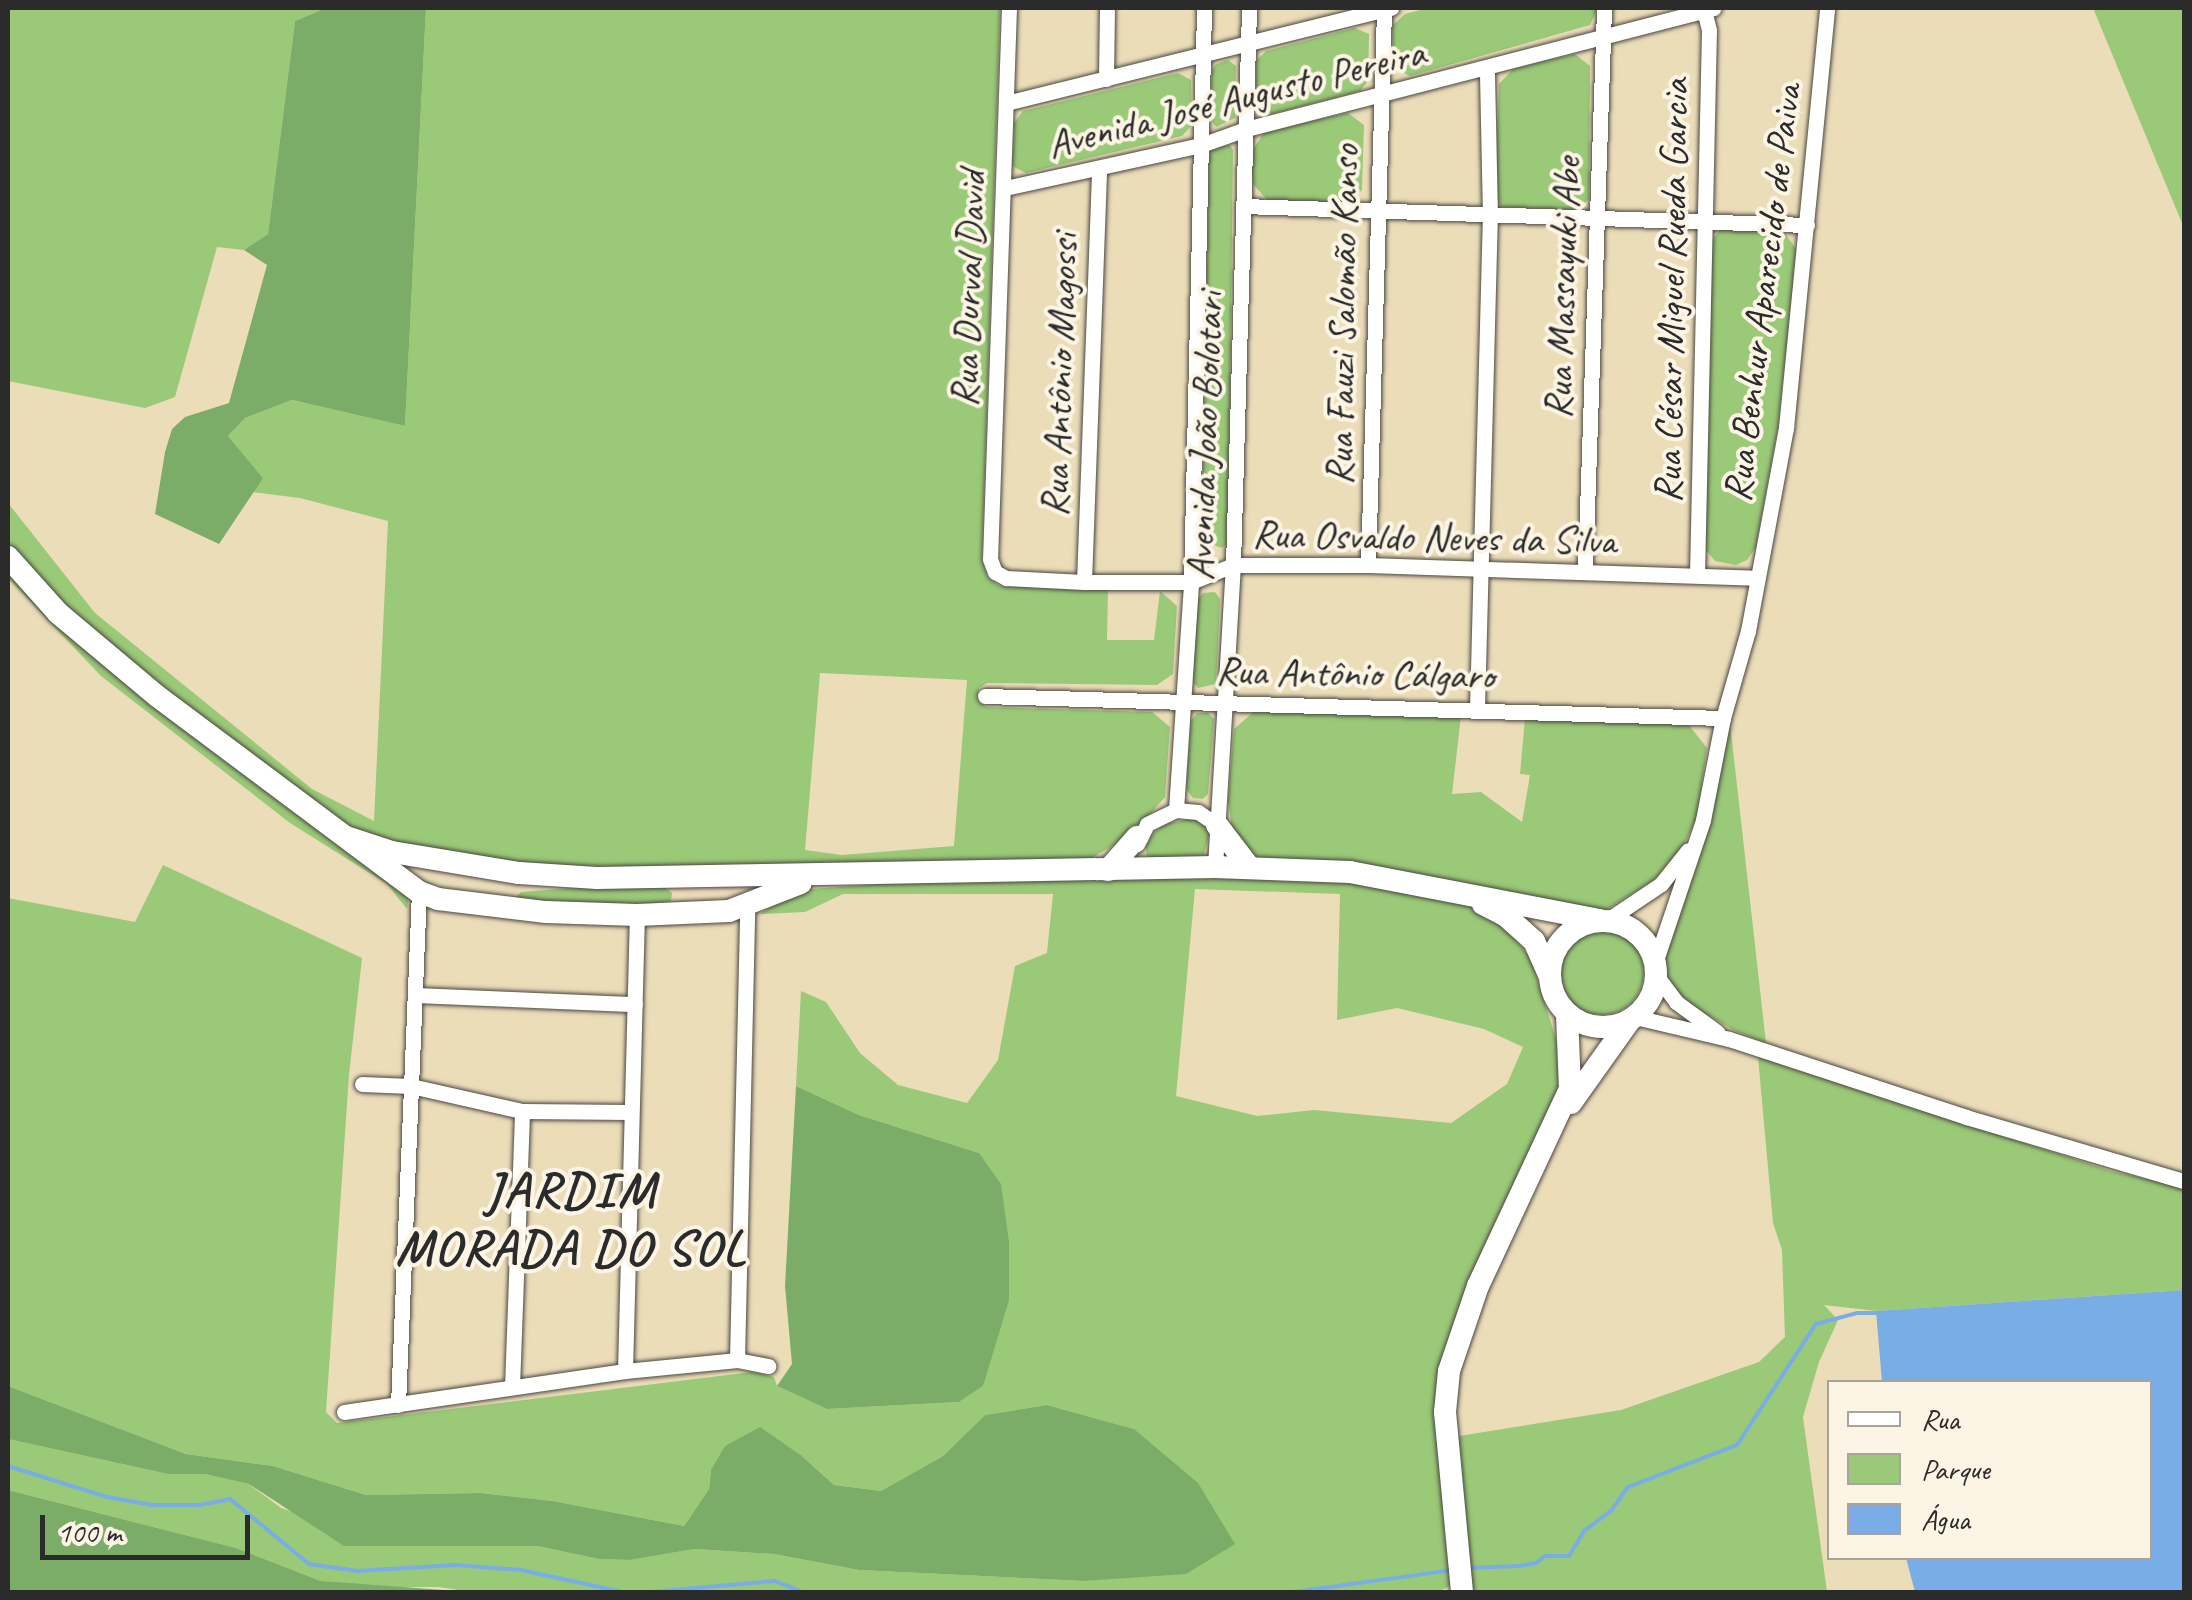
<!DOCTYPE html>
<meta charset="utf-8">
<style>
body{margin:0}
#map{position:relative;width:2192px;height:1600px;overflow:hidden;background:#ecddb9;font-family:Caveat,sans-serif}
div>[style]{position:absolute}
[style*='--x']{left:calc(var(--x)*1px);top:calc(var(--y)*1px);width:calc(var(--w)*1px);rotate:calc(var(--a)*1deg)}
.green>*{inset:0;background:#9ac977}
.round{border-radius:50%}
.forest>*{inset:0;background:#7bad68}
.water>*{inset:0;background:#78ade6}
.stream>*{height:4px;margin:-2px;padding:0 2px;transform-origin:2px;border-radius:2px;background:#78ade6}
.roads{filter:drop-shadow(0 0 2px #484640) drop-shadow(0 0 2px #484640)}
.minor>*{height:15px;margin:-7.5px;padding:0 7.5px;transform-origin:7.5px;border-radius:7.5px;background:#fff}
.secondary>*{height:22px;margin:-11px;padding:0 11px;transform-origin:11px;border-radius:11px;background:#fff}
.secondary>.ring{margin:-11px;padding:0;box-sizing:content-box;background:none;border:22px solid #fff;border-radius:50%}
span{translate:-50% -50%;white-space:nowrap;text-align:center;line-height:1.15;-webkit-text-stroke:8px #fcf5e5;paint-order:stroke}
.street-label{font-size:40px;color:#2b2b2b}
.district-label{font-size:50px;color:#2b2b2b;font-weight:700;letter-spacing:2.5px}
.frame{position:absolute;inset:0;border:10px solid #2b2b2b;pointer-events:none}
.legend{position:absolute;left:1827px;top:1380px;width:325px;height:180px;box-sizing:border-box;background:#fcf5e5;border:2px solid #a8a49b;margin:0;padding:12px 18px;list-style:none;font-size:30px;color:#2b2b2b}
.legend li{display:flex;align-items:center;gap:20px;height:50px}
.legend b{width:50px;border:2px solid #a8a49b}
.scale{position:absolute;left:40px;top:1515px;width:210px;height:45px;box-sizing:border-box;border:5px solid #2b2b2b;border-top:0;padding-left:12px;font-size:30px;line-height:35px;white-space:nowrap;color:#2b2b2b;-webkit-text-stroke:8px #fcf5e5;paint-order:stroke}
</style>
<div id="map">
<div class="green">
<i style="clip-path:polygon(8px 8px,326px 8px,295px 21px,268px 234px,244px 250px,217px 247px,175px 397px,145px 408px,8px 381px)"></i>
<i style="clip-path:polygon(evenodd,426px 8px,1000px 8px,982px 559px,987px 576px,999px 586px,1108px 590px,1107px 640px,1154px 640px,1160px 591px,1177px 606px,1173px 674px,1157px 685px,987px 683px,979px 688px,978px 698px,986px 707px,1152px 712px,1170px 727px,1165px 797px,1132px 835px,1086px 861px,596px 876px,363px 839px,61px 609px,8px 548px,8px 503px,95px 613px,312px 789px,374px 821px,388px 521px,300px 498px,253px 492px,262px 477px,228px 436px,245px 418px,292px 400px,405px 426px,426px 8px,820px 673px,967px 680px,954px 846px,842px 855px,805px 850px,820px 673px)"></i>
<i style="clip-path:polygon(1428px 8px,1596px 8px,1596px 12px,1590px 25px,1410px 76px,1394px 68px,1392px 26px,1405px 14px)"></i>
<i style="clip-path:polygon(2093px 8px,2184px 8px,2184px 228px)"></i>
<i style="clip-path:polygon(1355px 28px,1369px 34px,1368px 81px,1360px 91px,1271px 114px,1256px 102px,1256px 61px,1266px 51px)"></i>
<i style="clip-path:polygon(1575px 54px,1590px 66px,1589px 199px,1577px 210px,1502px 207px,1495px 198px,1499px 84px,1513px 69px)"></i>
<i style="clip-path:polygon(1228px 60px,1236px 66px,1235px 118px,1216px 127px,1210px 119px,1212px 70px,1216px 64px)"></i>
<i style="clip-path:polygon(1178px 73px,1191px 80px,1192px 125px,1182px 136px,1026px 173px,1012px 166px,1014px 123px,1023px 111px)"></i>
<i style="clip-path:polygon(1348px 113px,1364px 125px,1362px 190px,1350px 202px,1268px 201px,1253px 184px,1251px 153px,1265px 131px)"></i>
<i style="clip-path:polygon(1230px 145px,1233px 150px,1228px 543px,1222px 548px,1202px 541px,1209px 156px,1213px 148px)"></i>
<i style="clip-path:polygon(1734px 229px,1784px 232px,1797px 250px,1778px 427px,1756px 547px,1747px 560px,1736px 565px,1715px 561px,1705px 549px,1710px 257px,1712px 240px,1720px 230px)"></i>
<i style="clip-path:polygon(8px 565px,409px 895px,407px 909px,387px 884px,290px 823px,101px 676px,8px 578px)"></i>
<i style="clip-path:polygon(1215px 592px,1220px 599px,1216px 684px,1198px 688px,1192px 681px,1198px 599px,1203px 593px)"></i>
<i style="clip-path:polygon(1257px 709px,1461px 716px,1452px 794px,1481px 792px,1522px 822px,1530px 775px,1520px 774px,1525px 718px,1688px 724px,1707px 748px,1697px 817px,1680px 853px,1654px 880px,1601px 913px,1254px 858px,1232px 829px,1228px 800px,1234px 729px)"></i>
<i style="clip-path:polygon(1197px 713px,1208px 713px,1214px 719px,1208px 794px,1203px 799px,1193px 798px,1186px 789px,1191px 721px)"></i>
<i style="clip-path:polygon(1730px 723px,1766px 1043px,1733px 1030px,1690px 1004px,1672px 986px,1665px 968px,1665px 951px,1708px 820px)"></i>
<i style="clip-path:polygon(1195px 818px,1205px 824px,1209px 834px,1203px 860px,1147px 863px,1146px 846px,1152px 835px,1164px 824px)"></i>
<i style="clip-path:polygon(evenodd,163px 865px,362px 958px,349px 1075px,326px 1412px,337px 1423px,752px 1372px,774px 1377px,777px 1386px,827px 1409px,959px 1402px,983px 1386px,989px 1358px,979px 1153px,859px 1115px,796px 1086px,801px 991px,826px 1002px,860px 1053px,898px 1085px,967px 1103px,998px 1060px,1015px 966px,1047px 953px,1053px 894px,843px 894px,805px 912px,760px 914px,797px 890px,952px 879px,1348px 878px,1456px 898px,1500px 918px,1531px 959px,1565px 1068px,1561px 1091px,1439px 1412px,1445px 1538px,1454px 1584px,1438px 1592px,471px 1592px,439px 1587px,369px 1587px,321px 1581px,236px 1548px,8px 1490px,8px 1439px,168px 1474px,205px 1474px,249px 1484px,281px 1508px,393px 1544px,537px 1546px,599px 1559px,630px 1560px,693px 1549px,774px 1554px,859px 1570px,1083px 1581px,1127px 1577px,1134px 1429px,1047px 1405px,985px 1415px,943px 1456px,881px 1491px,834px 1485px,802px 1456px,711px 1470px,709px 1489px,684px 1526px,553px 1501px,481px 1493px,366px 1495px,273px 1466px,186px 1454px,8px 1386px,8px 898px,135px 922px,163px 865px,1195px 889px,1340px 894px,1337px 1020px,1397px 1008px,1484px 1029px,1523px 1047px,1507px 1084px,1451px 1123px,1314px 1110px,1257px 1116px,1176px 1096px,1195px 889px)"></i>
<i style="clip-path:polygon(598px 886px,664px 887px,672px 893px,671px 901px,635px 906px,513px 900px,521px 892px)"></i>
<i class="round" style="left:1558px;top:929px;width:86px;height:86px"></i>
<i style="clip-path:polygon(1758px 1057px,2111px 1171px,2184px 1187px,2184px 1290px,1876px 1311px,1824px 1305px,1838px 1320px,1819px 1362px,1803px 1417px,1827px 1592px,1467px 1592px,1453px 1437px,1621px 1410px,1759px 1362px,1785px 1337px,1782px 1250px,1773px 1223px)"></i>
</div>
<div class="forest">
<i style="clip-path:polygon(326px 8px,426px 8px,405px 426px,292px 400px,245px 418px,228px 436px,263px 478px,219px 544px,155px 514px,165px 452px,172px 429px,185px 417px,229px 403px,267px 265px,244px 250px,268px 234px,295px 21px)"></i>
<i style="clip-path:polygon(796px 1086px,859px 1115px,979px 1153px,1001px 1184px,1009px 1242px,1009px 1300px,983px 1386px,959px 1402px,827px 1409px,777px 1386px,792px 1364px,785px 1286px)"></i>
<i style="clip-path:polygon(8px 1386px,186px 1454px,273px 1466px,366px 1495px,481px 1493px,553px 1501px,684px 1526px,709px 1489px,711px 1470px,725px 1446px,760px 1427px,802px 1456px,834px 1485px,881px 1491px,943px 1456px,985px 1415px,1047px 1405px,1134px 1429px,1198px 1483px,1235px 1544px,1186px 1574px,1083px 1581px,859px 1570px,774px 1554px,694px 1549px,630px 1560px,599px 1559px,537px 1546px,344px 1546px,249px 1484px,205px 1474px,168px 1474px,8px 1439px)"></i>
<i style="clip-path:polygon(8px 1490px,236px 1548px,321px 1581px,471px 1592px,8px 1592px)"></i>
</div>
<div class="water">
<i style="clip-path:polygon(2184px 1290px,2184px 1592px,1915px 1592px,1906px 1558px,2150px 1558px,2150px 1382px,1882px 1382px,1876px 1311px)"></i>
</div>
<div class="stream">
<i style="--x:8;--y:1466;--w:104;--a:17.4"></i>
<i style="--x:107;--y:1497;--w:46;--a:10.1"></i>
<i style="--x:152;--y:1505;--w:48;--a:0"></i>
<i style="--x:200;--y:1505;--w:31;--a:-11"></i>
<i style="--x:230;--y:1499;--w:102;--a:39.4"></i>
<i style="--x:309;--y:1564;--w:49;--a:8.3"></i>
<i style="--x:357;--y:1571;--w:99;--a:-3.5"></i>
<i style="--x:456;--y:1565;--w:65;--a:4.4"></i>
<i style="--x:521;--y:1570;--w:104;--a:12.2"></i>
<i style="--x:1467;--y:1568;--w:52;--a:-2.2"></i>
<i style="--x:1519;--y:1566;--w:17;--a:-10"></i>
<i style="--x:1536;--y:1563;--w:11;--a:-38"></i>
<i style="--x:1545;--y:1556;--w:24;--a:0"></i>
<i style="--x:1569;--y:1556;--w:29;--a:-59"></i>
<i style="--x:1584;--y:1531;--w:34;--a:-37"></i>
<i style="--x:1611;--y:1511;--w:29;--a:-55"></i>
<i style="--x:1628;--y:1487;--w:117;--a:-21.1"></i>
<i style="--x:1737;--y:1445;--w:145;--a:-56.9"></i>
<i style="--x:1816;--y:1324;--w:42;--a:-15"></i>
<i style="--x:1857;--y:1313;--w:22;--a:0"></i>
<i style="--x:651;--y:1592;--w:124;--a:-5.1"></i>
<i style="--x:775;--y:1581;--w:29;--a:22"></i>
<i style="--x:1294;--y:1592;--w:161;--a:-7.9"></i>
</div>
<div class="roads">
<div class="minor">
<i style="--x:1009;--y:8;--w:551;--a:91.97"></i>
<i style="--x:990;--y:559;--w:14;--a:69"></i>
<i style="--x:995;--y:572;--w:13;--a:29"></i>
<i style="--x:1006;--y:578;--w:78;--a:2.9"></i>
<i style="--x:1084;--y:582;--w:107;--a:0"></i>
<i style="--x:1191;--y:582;--w:45;--a:-22"></i>
<i style="--x:1233;--y:565;--w:135;--a:0"></i>
<i style="--x:1368;--y:565;--w:388;--a:1.9"></i>
<i style="--x:1106;--y:79;--w:71;--a:-89.2"></i>
<i style="--x:1006;--y:103;--w:397;--a:-13.9"></i>
<i style="--x:1005;--y:188;--w:201;--a:-12.4"></i>
<i style="--x:1201;--y:145;--w:48;--a:-19.6"></i>
<i style="--x:1246;--y:129;--w:483;--a:-14.5"></i>
<i style="--x:1243;--y:206;--w:564;--a:1.93"></i>
<i style="--x:1368;--y:565;--w:557;--a:-88.35"></i>
<i style="--x:1585;--y:570;--w:562;--a:-88.06"></i>
<i style="--x:1697;--y:575;--w:545;--a:-88.74"></i>
<i style="--x:1709;--y:30;--w:21;--a:-104"></i>
<i style="--x:1084;--y:582;--w:412;--a:-87.9"></i>
<i style="--x:985;--y:696;--w:738;--a:1.71"></i>
<i style="--x:1477;--y:708;--w:491;--a:-88.5"></i>
<i style="--x:1490;--y:217;--w:149;--a:-91.2"></i>
<i style="--x:1176;--y:810;--w:228;--a:-86.2"></i>
<i style="--x:1191;--y:582;--w:574;--a:-88.7"></i>
<i style="--x:1137;--y:844;--w:22;--a:-63"></i>
<i style="--x:1147;--y:824;--w:32;--a:-26"></i>
<i style="--x:1176;--y:810;--w:22;--a:5"></i>
<i style="--x:1198;--y:812;--w:23;--a:34"></i>
<i style="--x:1215;--y:867;--w:303;--a:-86.6"></i>
<i style="--x:1233;--y:565;--w:557;--a:-88.35"></i>
<i style="--x:1606;--y:921;--w:66;--a:-33.9"></i>
<i style="--x:1661;--y:884;--w:43;--a:-51.5"></i>
<i style="--x:1655;--y:963;--w:151;--a:-71.4"></i>
<i style="--x:1703;--y:820;--w:104;--a:-78.9"></i>
<i style="--x:1723;--y:718;--w:91;--a:-74"></i>
<i style="--x:1748;--y:631;--w:207;--a:-79.4"></i>
<i style="--x:1786;--y:428;--w:422;--a:-84.4"></i>
<i style="--x:1656;--y:975;--w:34;--a:53"></i>
<i style="--x:1676;--y:1002;--w:51;--a:36.2"></i>
<i style="--x:417;--y:995;--w:218;--a:2.4"></i>
<i style="--x:1635;--y:1017;--w:97;--a:13.2"></i>
<i style="--x:1729;--y:1039;--w:250;--a:18.2"></i>
<i style="--x:1966;--y:1117;--w:227;--a:16.4"></i>
<i style="--x:362;--y:1084;--w:49;--a:2.3"></i>
<i style="--x:411;--y:1086;--w:114;--a:12.7"></i>
<i style="--x:522;--y:1111;--w:108;--a:0.5"></i>
<i style="--x:737;--y:1360;--w:457;--a:-88.7"></i>
<i style="--x:625;--y:1371;--w:456;--a:-88.5"></i>
<i style="--x:512;--y:1387;--w:276;--a:-87.9"></i>
<i style="--x:398;--y:1405;--w:513;--a:-87.66"></i>
<i style="--x:344;--y:1412;--w:284;--a:-8.3"></i>
<i style="--x:625;--y:1371;--w:113;--a:-5.6"></i>
<i style="--x:737;--y:1360;--w:32;--a:11"></i>
</div>
<div class="secondary">
<i style="--x:8;--y:557;--w:75;--a:48.2"></i>
<i style="--x:58;--y:613;--w:129;--a:40"></i>
<i style="--x:157;--y:696;--w:327;--a:36.8"></i>
<i style="--x:419;--y:892;--w:20;--a:20"></i>
<i style="--x:438;--y:899;--w:109;--a:6.9"></i>
<i style="--x:546;--y:912;--w:91;--a:1.9"></i>
<i style="--x:637;--y:915;--w:92;--a:-2.5"></i>
<i style="--x:729;--y:911;--w:77;--a:-21.3"></i>
<i style="--x:1217;--y:825;--w:54;--a:52.5"></i>
<i style="--x:346;--y:837;--w:48;--a:18.1"></i>
<i style="--x:392;--y:852;--w:129;--a:9.4"></i>
<i style="--x:519;--y:873;--w:78;--a:3.7"></i>
<i style="--x:597;--y:878;--w:618;--a:-1.02"></i>
<i style="--x:1215;--y:867;--w:135;--a:2.1"></i>
<i style="--x:1350;--y:872;--w:254;--a:10.9"></i>
<i style="--x:1108;--y:870;--w:44;--a:-48.7"></i>
<i style="--x:1483;--y:904;--w:25;--a:27"></i>
<i style="--x:1505;--y:915;--w:39;--a:42"></i>
<i style="--x:1534;--y:941;--w:37;--a:66"></i>
<i class="ring" style="left:1550px;top:921px;width:84px;height:84px"></i>
<i style="--x:1571;--y:1103;--w:102;--a:-54.6"></i>
<i style="--x:1462;--y:1592;--w:181;--a:-95.4"></i>
<i style="--x:1445;--y:1412;--w:41;--a:-84.4"></i>
<i style="--x:1449;--y:1371;--w:90;--a:-71.2"></i>
<i style="--x:1478;--y:1286;--w:217;--a:-65"></i>
<i style="--x:1570;--y:1089;--w:75;--a:-92.3"></i>
</div>
</div>
<div class="street-label">
<span style="left:1236px;top:98px;rotate:-14deg">Avenida José Augusto Pereira</span>
<span style="left:1562px;top:288px;rotate:-88deg">Rua Massayuki Abe</span>
<span style="left:968px;top:289px;rotate:-88deg">Rua Durval David</span>
<span style="left:1671px;top:291px;rotate:-89deg">Rua César Miguel Rueda Garcia</span>
<span style="left:1762px;top:293px;rotate:-83deg">Rua Benhur Aparecido de Paiva</span>
<span style="left:1342px;top:315px;rotate:-89deg">Rua Fauzi Salomão Kanso</span>
<span style="left:1059px;top:375px;rotate:-88deg">Rua Antônio Magossi</span>
<span style="left:1204px;top:436px;rotate:-88deg">Avenida João Bolotari</span>
<span style="left:1434px;top:537px;rotate:1deg">Rua Osvaldo Neves da Silva</span>
<span style="left:1355px;top:673px;rotate:1deg">Rua Antônio Cálgaro</span>
</div>
<div class="district-label">
<span style="left:571px;top:1218px">JARDIM<br>MORADA DO SOL</span>
</div>
<div class="frame"></div>
<ul class="legend">
<li><b style="height:12px;background:#fff"></b>Rua</li>
<li><b style="height:28px;background:#9ac977"></b>Parque</li>
<li><b style="height:28px;background:#78ade6"></b>Água</li>
</ul>
<div class="scale">100 m</div>
</div>
